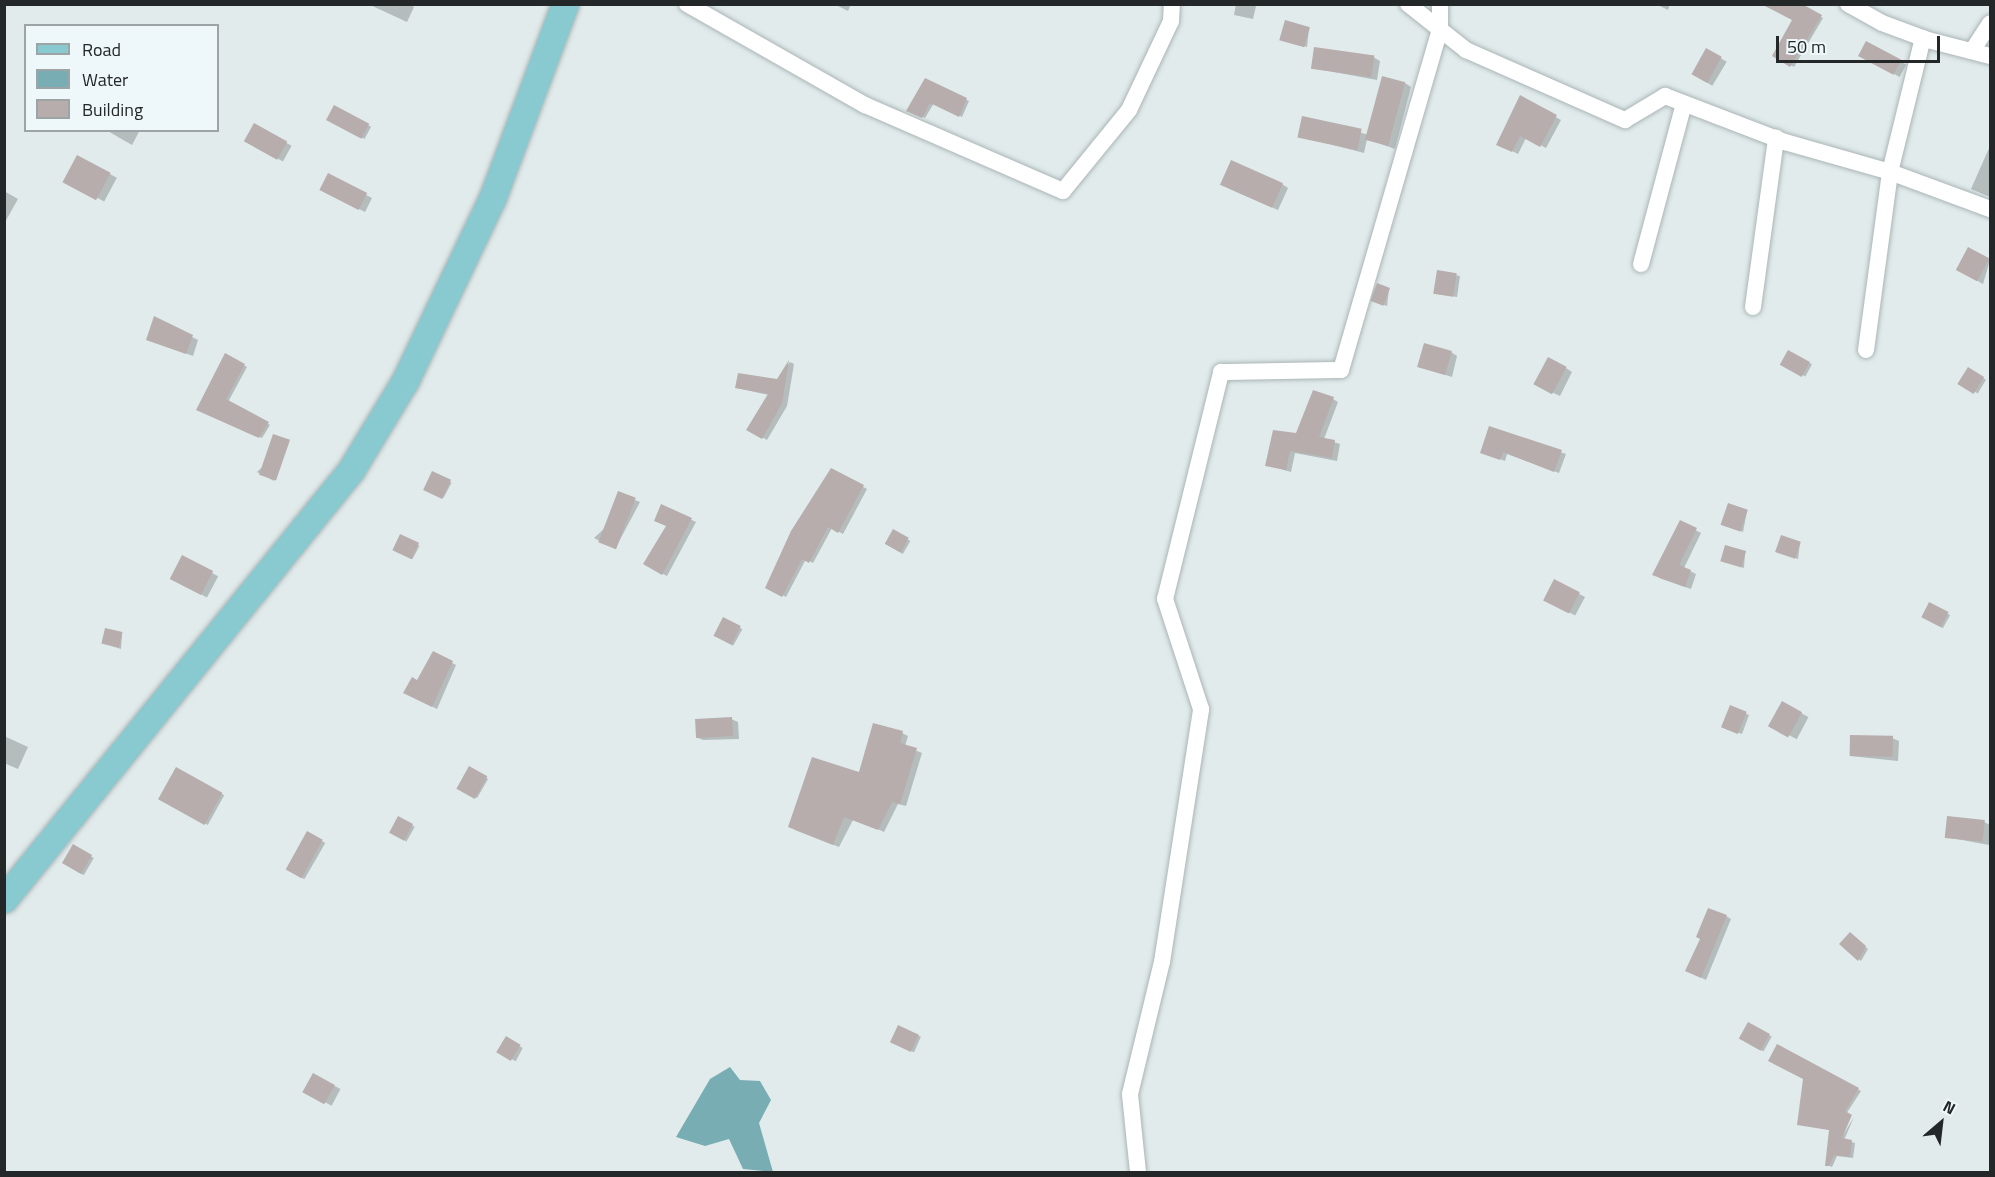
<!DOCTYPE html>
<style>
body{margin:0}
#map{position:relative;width:1995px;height:1177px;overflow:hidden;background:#e1ebec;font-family:"Titillium Web",sans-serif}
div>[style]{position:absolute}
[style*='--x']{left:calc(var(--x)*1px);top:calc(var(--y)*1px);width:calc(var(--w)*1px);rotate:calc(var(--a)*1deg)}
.water>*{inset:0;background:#79adb4}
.shadow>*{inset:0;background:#0003;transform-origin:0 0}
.building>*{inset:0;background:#b7adad;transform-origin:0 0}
.roads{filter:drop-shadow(0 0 2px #abb5b6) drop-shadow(0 0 2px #abb5b6)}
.street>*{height:16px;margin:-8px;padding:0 8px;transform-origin:8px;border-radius:8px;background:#fff}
.primary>*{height:27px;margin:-13.5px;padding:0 13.5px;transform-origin:13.5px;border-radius:13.5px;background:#89cad1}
span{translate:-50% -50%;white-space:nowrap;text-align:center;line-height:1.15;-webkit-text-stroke:6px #eef8fa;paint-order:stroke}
.frame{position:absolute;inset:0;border:6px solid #232727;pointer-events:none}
.legend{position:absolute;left:24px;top:24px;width:195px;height:108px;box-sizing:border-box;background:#eef8fa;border:2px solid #9da4a6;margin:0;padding:8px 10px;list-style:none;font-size:18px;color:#232727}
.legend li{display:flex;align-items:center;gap:12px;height:30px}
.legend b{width:30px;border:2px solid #9da4a6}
.north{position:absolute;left:1911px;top:1093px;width:60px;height:60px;-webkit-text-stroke:4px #eef8fa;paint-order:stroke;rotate:28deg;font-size:16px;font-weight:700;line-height:24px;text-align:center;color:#232727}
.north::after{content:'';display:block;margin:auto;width:21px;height:27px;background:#232727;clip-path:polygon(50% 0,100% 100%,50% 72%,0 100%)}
.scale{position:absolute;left:1776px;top:36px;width:164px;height:27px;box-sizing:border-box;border:3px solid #232727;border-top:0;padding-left:8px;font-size:18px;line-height:21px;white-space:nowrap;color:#232727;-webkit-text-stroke:4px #eef8fa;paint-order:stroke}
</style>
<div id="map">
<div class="water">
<i style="clip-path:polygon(730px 1067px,740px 1080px,760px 1081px,771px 1100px,759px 1123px,773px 1172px,743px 1169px,729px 1139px,705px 1146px,676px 1137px,710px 1079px)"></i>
</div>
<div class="shadow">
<i style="clip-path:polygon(409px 4px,414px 7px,407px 22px,368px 4px)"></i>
<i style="clip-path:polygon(834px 4px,851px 4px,848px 11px)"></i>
<i style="clip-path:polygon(1236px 4px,1256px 6px,1253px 19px,1234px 15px)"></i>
<i style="clip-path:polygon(1656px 4px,1670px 4px,1668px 10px)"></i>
<i style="clip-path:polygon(1797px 4px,1823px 18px,1794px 67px,1774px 55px,1793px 20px)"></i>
<i style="clip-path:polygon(1309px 28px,1307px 47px,1284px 40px)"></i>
<i style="left:1867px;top:43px;width:45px;height:14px;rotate:29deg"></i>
<i style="left:1707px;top:50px;width:23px;height:28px;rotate:31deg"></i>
<i style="clip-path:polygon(1373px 57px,1380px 61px,1377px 80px,1312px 68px)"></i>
<i style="clip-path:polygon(925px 80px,969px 101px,962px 117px,934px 103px,925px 118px,908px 111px)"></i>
<i style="clip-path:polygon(1405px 83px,1411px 87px,1395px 149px,1367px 139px,1364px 153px,1299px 136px,1303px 117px,1369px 135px)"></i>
<i style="clip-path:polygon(1520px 97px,1561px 120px,1546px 148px,1526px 138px,1518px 154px,1504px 147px)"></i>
<i style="left:334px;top:107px;width:42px;height:14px;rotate:28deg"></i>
<i style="left:254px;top:125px;width:43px;height:18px;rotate:29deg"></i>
<i style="clip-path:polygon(106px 130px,140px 130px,132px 145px)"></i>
<i style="clip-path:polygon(1990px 146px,1990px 197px,1971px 189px)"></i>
<i style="left:78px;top:157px;width:44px;height:27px;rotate:28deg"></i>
<i style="clip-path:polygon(1282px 184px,1288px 188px,1278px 210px,1228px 188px)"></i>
<i style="clip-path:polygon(4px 191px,18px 199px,4px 224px)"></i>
<i style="clip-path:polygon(328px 193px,366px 195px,372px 198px,365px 212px)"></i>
<i style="clip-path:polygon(1969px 249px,1990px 260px,1983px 284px,1958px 270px)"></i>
<i style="clip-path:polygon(1438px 272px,1460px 276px,1457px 297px,1438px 294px)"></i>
<i style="clip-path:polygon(1389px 289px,1387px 306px,1376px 302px)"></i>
<i style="clip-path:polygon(192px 337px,198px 340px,193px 356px,148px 340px)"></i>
<i style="clip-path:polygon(1451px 352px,1457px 356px,1452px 377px,1420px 367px)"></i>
<i style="left:1789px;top:352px;width:26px;height:14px;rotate:28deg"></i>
<i style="clip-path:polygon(226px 355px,247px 367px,228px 402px,270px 425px,262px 438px,201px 411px)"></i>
<i style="clip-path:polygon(790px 362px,794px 364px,787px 406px,767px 440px,748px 429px,769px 395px,737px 388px,777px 381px)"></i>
<i style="clip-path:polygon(1566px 368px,1572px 372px,1560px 396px,1543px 388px)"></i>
<i style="left:1968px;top:369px;width:21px;height:16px;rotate:31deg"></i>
<i style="clip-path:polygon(1333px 399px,1338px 402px,1324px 439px,1340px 444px,1337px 461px,1295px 453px,1291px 472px,1267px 465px)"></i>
<i style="clip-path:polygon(1490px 428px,1566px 454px,1559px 473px,1507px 454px,1505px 461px,1486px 454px)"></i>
<i style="clip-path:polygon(289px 442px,274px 481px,257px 472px)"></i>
<i style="clip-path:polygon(831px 470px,867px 489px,843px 534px,832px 528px,813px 563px,806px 559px,786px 597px,767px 587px)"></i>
<i style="left:433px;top:473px;width:21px;height:17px;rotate:28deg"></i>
<i style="clip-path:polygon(635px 500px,640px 502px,615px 549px,594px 538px)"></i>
<i style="clip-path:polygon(662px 506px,696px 522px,667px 576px,645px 564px,668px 526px)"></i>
<i style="clip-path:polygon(1747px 511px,1743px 532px,1725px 526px)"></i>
<i style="clip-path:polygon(1680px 522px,1701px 533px,1684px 568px,1696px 574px,1691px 589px,1659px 578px)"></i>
<i style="left:893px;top:531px;width:20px;height:15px;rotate:30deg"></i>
<i style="left:401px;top:536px;width:21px;height:15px;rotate:28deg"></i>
<i style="clip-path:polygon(1800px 543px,1798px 559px,1780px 553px)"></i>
<i style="clip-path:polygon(1745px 553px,1744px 568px,1725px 562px)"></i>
<i style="left:182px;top:557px;width:41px;height:24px;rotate:28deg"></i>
<i style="left:1555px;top:581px;width:34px;height:21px;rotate:28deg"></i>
<i style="left:1930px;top:604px;width:23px;height:15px;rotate:29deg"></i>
<i style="left:724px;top:619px;width:21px;height:19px;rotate:29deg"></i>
<i style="clip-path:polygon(122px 634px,121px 649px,105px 644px)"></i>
<i style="clip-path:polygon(433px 653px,456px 665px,437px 709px,405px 693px,417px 682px)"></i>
<i style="left:1782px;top:703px;width:30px;height:25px;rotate:28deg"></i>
<i style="clip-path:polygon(1731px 707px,1749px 715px,1742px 734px,1726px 729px)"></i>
<i style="clip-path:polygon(731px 719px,738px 722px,739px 739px,703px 740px,696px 737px)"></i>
<i style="clip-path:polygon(902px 733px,908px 736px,905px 746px,922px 753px,906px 806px,898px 804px,884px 832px,854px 818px,839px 847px,795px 830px)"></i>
<i style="clip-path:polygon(4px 736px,28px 747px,18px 769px,4px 763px)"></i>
<i style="clip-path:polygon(1892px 738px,1899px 741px,1898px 761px,1850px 756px)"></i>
<i style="left:469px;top:768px;width:22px;height:22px;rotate:30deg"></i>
<i style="left:177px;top:769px;width:54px;height:34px;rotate:29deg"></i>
<i style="left:399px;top:818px;width:18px;height:17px;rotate:29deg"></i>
<i style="clip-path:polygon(1984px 822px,1990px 825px,1989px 845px,1946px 837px)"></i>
<i style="left:308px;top:833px;width:20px;height:42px;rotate:30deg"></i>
<i style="left:73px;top:846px;width:24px;height:20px;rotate:30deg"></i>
<i style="clip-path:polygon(1726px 916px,1731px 919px,1706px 980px,1692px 973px)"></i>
<i style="clip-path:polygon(1853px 936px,1868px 949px,1861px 961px,1841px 944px)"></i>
<i style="left:1749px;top:1024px;width:26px;height:17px;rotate:29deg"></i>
<i style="left:899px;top:1027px;width:24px;height:17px;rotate:24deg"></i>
<i style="left:506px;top:1039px;width:19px;height:15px;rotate:28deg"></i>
<i style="clip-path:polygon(1778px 1046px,1861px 1091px,1846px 1114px,1837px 1145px,1854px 1117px,1844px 1140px,1855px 1143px,1853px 1158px,1837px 1156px,1832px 1167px,1827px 1165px,1831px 1130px,1801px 1125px,1805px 1079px)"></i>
<i style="left:314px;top:1075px;width:30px;height:19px;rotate:28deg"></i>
</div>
<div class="building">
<i style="clip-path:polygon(1761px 4px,1802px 4px,1822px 15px,1790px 67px,1772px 56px,1792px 20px)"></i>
<i style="left:1285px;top:20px;width:26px;height:21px;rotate:16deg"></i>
<i style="left:1866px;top:41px;width:40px;height:17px;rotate:28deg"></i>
<i style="left:1314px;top:47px;width:61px;height:22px;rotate:8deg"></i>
<i style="left:1706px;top:48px;width:18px;height:30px;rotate:29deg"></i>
<i style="left:1382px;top:76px;width:24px;height:66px;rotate:15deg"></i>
<i style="clip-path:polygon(925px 78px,967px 98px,959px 117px,930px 103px,922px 118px,906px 111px)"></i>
<i style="clip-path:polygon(1520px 95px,1557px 115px,1540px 147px,1520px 136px,1512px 152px,1496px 145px)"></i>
<i style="left:334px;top:105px;width:40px;height:17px;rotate:28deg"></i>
<i style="left:1302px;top:116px;width:61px;height:22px;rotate:12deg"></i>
<i style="left:254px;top:123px;width:38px;height:21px;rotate:29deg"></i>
<i style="left:77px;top:155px;width:38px;height:31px;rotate:28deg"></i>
<i style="left:1231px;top:160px;width:57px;height:27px;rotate:24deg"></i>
<i style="left:328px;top:173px;width:44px;height:19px;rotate:27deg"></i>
<i style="left:1968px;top:247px;width:24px;height:26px;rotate:28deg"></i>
<i style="left:1437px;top:270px;width:20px;height:24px;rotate:9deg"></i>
<i style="left:1377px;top:283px;width:14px;height:19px;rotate:21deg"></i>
<i style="clip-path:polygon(154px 316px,193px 335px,186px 354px,146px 340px)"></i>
<i style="left:1424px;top:343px;width:29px;height:25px;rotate:16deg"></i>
<i style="left:1788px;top:350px;width:25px;height:17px;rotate:29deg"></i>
<i style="clip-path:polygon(225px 353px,245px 364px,226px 399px,269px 422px,259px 438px,196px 410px)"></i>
<i style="left:1548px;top:357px;width:21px;height:31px;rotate:28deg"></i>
<i style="clip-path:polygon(789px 360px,782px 403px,762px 439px,746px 430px,768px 394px,735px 388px,738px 373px,777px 379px)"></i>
<i style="left:1968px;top:367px;width:19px;height:20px;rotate:32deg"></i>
<i style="clip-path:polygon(1313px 390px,1334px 397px,1319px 437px,1335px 440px,1332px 458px,1290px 451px,1286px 470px,1265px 466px,1273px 430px,1296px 433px)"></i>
<i style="clip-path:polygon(1489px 426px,1562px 450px,1554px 472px,1503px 452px,1500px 460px,1480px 453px)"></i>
<i style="left:273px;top:434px;width:18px;height:43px;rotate:19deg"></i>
<i style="clip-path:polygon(831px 468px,864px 485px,838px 533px,828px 527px,809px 563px,802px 559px,782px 597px,765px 588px,791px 531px)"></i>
<i style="left:432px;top:471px;width:21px;height:21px;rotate:25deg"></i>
<i style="left:618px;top:491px;width:19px;height:55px;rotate:21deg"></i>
<i style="left:1728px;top:503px;width:21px;height:23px;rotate:19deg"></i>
<i style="clip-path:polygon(661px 504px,692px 518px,662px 575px,643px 564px,666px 526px,654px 521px)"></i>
<i style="clip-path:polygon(1680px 520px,1697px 528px,1679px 565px,1691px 570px,1685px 587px,1652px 575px)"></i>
<i style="left:893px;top:529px;width:18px;height:17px;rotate:29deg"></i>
<i style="left:400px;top:534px;width:21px;height:18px;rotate:25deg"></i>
<i style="left:1781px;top:535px;width:21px;height:18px;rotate:19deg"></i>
<i style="left:1725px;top:545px;width:22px;height:17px;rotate:16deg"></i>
<i style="left:182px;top:555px;width:35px;height:27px;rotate:27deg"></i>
<i style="left:1554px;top:579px;width:29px;height:24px;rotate:27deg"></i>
<i style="left:1929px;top:602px;width:22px;height:17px;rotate:27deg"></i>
<i style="left:723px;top:617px;width:20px;height:21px;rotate:27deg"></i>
<i style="left:105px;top:628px;width:18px;height:16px;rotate:13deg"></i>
<i style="clip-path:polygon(433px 651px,453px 661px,432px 707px,403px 693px,412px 677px,417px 680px)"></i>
<i style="left:1782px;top:701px;width:23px;height:29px;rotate:29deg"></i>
<i style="left:1730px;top:705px;width:18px;height:24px;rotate:22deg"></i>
<i style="left:732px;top:717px;width:19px;height:37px;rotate:87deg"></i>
<i style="clip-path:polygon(873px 723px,903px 731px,900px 743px,917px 748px,900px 804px,892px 802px,878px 830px,844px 817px,833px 845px,788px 827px,812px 757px,859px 772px)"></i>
<i style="left:1850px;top:735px;width:43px;height:21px;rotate:1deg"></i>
<i style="left:469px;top:766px;width:21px;height:26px;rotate:29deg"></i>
<i style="left:176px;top:767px;width:53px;height:37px;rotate:29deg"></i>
<i style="left:398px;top:816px;width:17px;height:19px;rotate:28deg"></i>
<i style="left:1947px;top:816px;width:38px;height:22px;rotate:6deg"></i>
<i style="left:307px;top:831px;width:18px;height:44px;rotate:29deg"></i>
<i style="left:73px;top:844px;width:22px;height:22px;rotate:30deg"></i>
<i style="clip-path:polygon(1708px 908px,1727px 915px,1701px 978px,1685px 971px,1700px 939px,1696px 937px)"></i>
<i style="clip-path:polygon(1850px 932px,1866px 946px,1858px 961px,1839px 944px)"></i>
<i style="left:1748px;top:1022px;width:25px;height:19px;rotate:29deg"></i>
<i style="left:898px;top:1025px;width:23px;height:19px;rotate:25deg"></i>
<i style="left:506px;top:1036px;width:17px;height:19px;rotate:31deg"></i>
<i style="clip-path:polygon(1777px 1044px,1859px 1088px,1845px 1111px,1852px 1115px,1842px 1138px,1852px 1140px,1850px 1157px,1834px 1155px,1829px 1166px,1825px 1166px,1829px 1130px,1797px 1125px,1803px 1079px,1768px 1061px)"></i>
<i style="left:313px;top:1073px;width:25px;height:22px;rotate:29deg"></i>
</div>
<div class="roads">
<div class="street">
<i style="--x:687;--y:4;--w:205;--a:29.6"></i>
<i style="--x:865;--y:105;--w:216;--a:23.5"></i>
<i style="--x:1063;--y:191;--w:104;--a:-50.8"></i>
<i style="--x:1129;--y:110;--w:98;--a:-64.7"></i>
<i style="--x:1171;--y:21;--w:17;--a:-87"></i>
<i style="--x:1408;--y:4;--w:74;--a:38.4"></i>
<i style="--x:1466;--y:50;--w:174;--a:23.8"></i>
<i style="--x:1625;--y:120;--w:47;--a:-31"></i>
<i style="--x:1665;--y:96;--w:129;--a:21"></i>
<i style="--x:1785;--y:142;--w:109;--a:15.9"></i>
<i style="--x:1890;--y:172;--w:107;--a:20.3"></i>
<i style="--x:1848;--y:4;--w:39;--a:29"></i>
<i style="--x:1882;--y:23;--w:49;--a:20.3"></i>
<i style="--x:1928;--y:40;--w:64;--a:14.5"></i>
<i style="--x:1972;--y:51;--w:33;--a:-57"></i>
<i style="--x:1641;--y:264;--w:166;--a:-75"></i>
<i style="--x:1753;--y:307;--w:171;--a:-82.2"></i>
<i style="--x:1866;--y:350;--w:180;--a:-82.3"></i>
<i style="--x:1890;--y:172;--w:138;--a:-76.2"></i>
<i style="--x:1138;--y:1172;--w:78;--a:-95.9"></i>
<i style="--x:1130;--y:1094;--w:136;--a:-76.4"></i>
<i style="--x:1162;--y:962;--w:256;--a:-81.2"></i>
<i style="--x:1201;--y:709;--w:116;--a:-108.1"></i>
<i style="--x:1165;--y:599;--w:234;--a:-76.1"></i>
<i style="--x:1221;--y:372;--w:120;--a:-1"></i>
<i style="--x:1341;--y:370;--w:354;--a:-73.8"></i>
<i style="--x:1440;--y:30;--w:26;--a:-90"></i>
</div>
<div class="primary">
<i style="--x:4;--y:899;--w:552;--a:-51.03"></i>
<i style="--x:351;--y:470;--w:104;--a:-58.8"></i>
<i style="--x:405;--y:381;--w:202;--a:-64.5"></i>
<i style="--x:492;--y:199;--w:208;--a:-69.5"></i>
</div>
</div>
<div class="frame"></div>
<ul class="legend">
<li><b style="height:8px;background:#89cad1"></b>Road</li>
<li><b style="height:16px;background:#79adb4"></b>Water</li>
<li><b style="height:16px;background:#b7adad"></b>Building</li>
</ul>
<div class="north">N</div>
<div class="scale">50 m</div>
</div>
